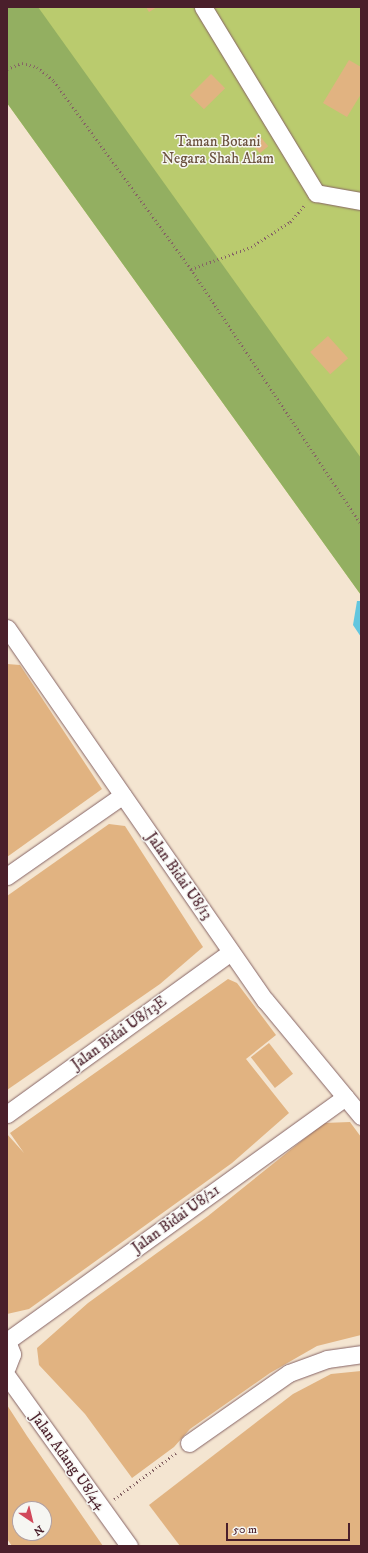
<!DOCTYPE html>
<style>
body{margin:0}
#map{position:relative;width:368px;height:1553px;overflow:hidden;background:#f4e5d1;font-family:"IM FELL DW Pica",serif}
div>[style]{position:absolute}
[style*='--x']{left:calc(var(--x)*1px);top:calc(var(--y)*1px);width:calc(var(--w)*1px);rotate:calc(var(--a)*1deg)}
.green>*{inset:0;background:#bacb6e}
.forest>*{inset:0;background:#93af61}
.water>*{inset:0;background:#62c6df}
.building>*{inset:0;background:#e1b381;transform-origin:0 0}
.path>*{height:2.5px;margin-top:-1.25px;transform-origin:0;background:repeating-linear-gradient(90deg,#866465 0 1px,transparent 0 4px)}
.roads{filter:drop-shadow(0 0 1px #866465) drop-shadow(0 0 1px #866465)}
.minor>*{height:17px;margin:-8.5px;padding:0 8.5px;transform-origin:8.5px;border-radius:8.5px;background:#fff}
span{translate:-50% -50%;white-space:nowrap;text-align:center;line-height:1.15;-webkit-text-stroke:3px #f6f6f2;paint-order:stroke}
.park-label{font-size:15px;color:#6c533f}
.street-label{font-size:15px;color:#4a1f2b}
.frame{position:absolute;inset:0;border:8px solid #4a1f2b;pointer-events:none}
.north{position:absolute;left:12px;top:1501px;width:40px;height:40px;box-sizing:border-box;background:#f6f6f2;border:1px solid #b1a0a2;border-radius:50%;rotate:145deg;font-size:11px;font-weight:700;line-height:16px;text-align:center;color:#4a1f2b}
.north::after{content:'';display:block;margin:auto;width:14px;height:18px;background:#d1495b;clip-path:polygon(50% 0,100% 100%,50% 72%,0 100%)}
.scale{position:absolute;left:226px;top:1523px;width:124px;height:18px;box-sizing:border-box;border:2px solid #4a1f2b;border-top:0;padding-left:5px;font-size:12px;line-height:14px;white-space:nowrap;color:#4a1f2b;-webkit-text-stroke:3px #f6f6f2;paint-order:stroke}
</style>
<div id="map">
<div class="green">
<i style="clip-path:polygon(7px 7px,361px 7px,361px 595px,7px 103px)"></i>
</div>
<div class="forest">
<i style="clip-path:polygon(7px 7px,38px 7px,361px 458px,361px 595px,7px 103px)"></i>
</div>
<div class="water">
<i style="clip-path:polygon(357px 601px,361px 601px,361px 637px,353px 625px)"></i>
</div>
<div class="building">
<i style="clip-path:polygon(146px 7px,157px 7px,149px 12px)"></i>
<i style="clip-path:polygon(349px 60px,361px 67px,361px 94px,347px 117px,323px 103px)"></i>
<i style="left:211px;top:74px;width:20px;height:30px;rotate:45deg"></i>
<i style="left:258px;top:134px;width:16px;height:11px;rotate:50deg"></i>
<i style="left:328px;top:336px;width:30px;height:24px;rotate:48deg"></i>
<i style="clip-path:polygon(7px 664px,20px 665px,102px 789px,7px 857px)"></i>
<i style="clip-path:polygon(109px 824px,125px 826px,203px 947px,160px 984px,7px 1090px,7px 896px)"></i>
<i style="clip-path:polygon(228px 979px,237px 983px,276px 1035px,246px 1059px,289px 1113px,232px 1163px,29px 1309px,7px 1314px,7px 1134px,24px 1153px,10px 1133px)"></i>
<i style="left:269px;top:1043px;width:39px;height:23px;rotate:52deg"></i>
<i style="clip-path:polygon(350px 1122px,361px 1137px,361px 1335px,317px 1346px,270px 1373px,190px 1429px,174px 1447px,132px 1478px,85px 1414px,39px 1365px,37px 1348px,88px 1303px,208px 1216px,324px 1123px)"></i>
<i style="clip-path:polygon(361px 1371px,361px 1546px,180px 1546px,149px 1505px,293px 1394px,331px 1374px)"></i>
<i style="clip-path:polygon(evenodd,7px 1405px,27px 1436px,103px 1546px,12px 1546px,7px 1539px,7px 1405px,20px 1509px,44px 1509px,44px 1533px,20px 1533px,20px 1509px)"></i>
</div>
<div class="path">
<i style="--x:7;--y:69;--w:16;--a:-22"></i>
<i style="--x:22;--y:63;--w:16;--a:15"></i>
<i style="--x:37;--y:67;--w:22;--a:39"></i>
<i style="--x:54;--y:81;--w:233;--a:53.9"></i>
<i style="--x:191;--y:269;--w:306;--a:56.3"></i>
<i style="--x:191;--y:269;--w:64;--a:-20.1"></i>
<i style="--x:251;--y:247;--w:46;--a:-32.7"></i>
<i style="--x:290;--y:222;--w:23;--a:-49"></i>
<i style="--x:114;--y:1499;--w:77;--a:-36.6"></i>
</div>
<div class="roads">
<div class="minor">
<i style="--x:203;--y:7;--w:218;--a:58.7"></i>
<i style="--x:316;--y:193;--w:46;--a:10.1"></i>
<i style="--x:7;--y:628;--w:453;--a:55.3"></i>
<i style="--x:265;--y:1000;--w:151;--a:50.4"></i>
<i style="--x:7;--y:876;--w:141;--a:-34.9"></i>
<i style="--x:7;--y:1114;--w:276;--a:-35.9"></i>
<i style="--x:7;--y:1341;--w:417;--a:-35.8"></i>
<i style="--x:7;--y:1341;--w:14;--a:69"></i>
<i style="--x:12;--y:1354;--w:14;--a:111"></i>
<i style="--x:7;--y:1376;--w:209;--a:54.3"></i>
<i style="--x:189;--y:1443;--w:122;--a:-35"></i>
<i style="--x:289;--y:1373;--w:40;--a:-20.2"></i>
<i style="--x:327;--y:1359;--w:34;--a:-8"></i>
</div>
</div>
<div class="park-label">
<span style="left:218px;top:150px">Taman Botani<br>Negara Shah Alam</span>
</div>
<div class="street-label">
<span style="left:179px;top:876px;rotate:55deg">Jalan Bidai U8/13</span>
<span style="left:119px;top:1033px;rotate:-36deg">Jalan Bidai U8/13E</span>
<span style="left:176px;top:1219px;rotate:-36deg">Jalan Bidai U8/21</span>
<span style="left:68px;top:1461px;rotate:54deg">Jalan Adang U8/44</span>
</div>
<div class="frame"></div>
<div class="north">N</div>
<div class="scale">50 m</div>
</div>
